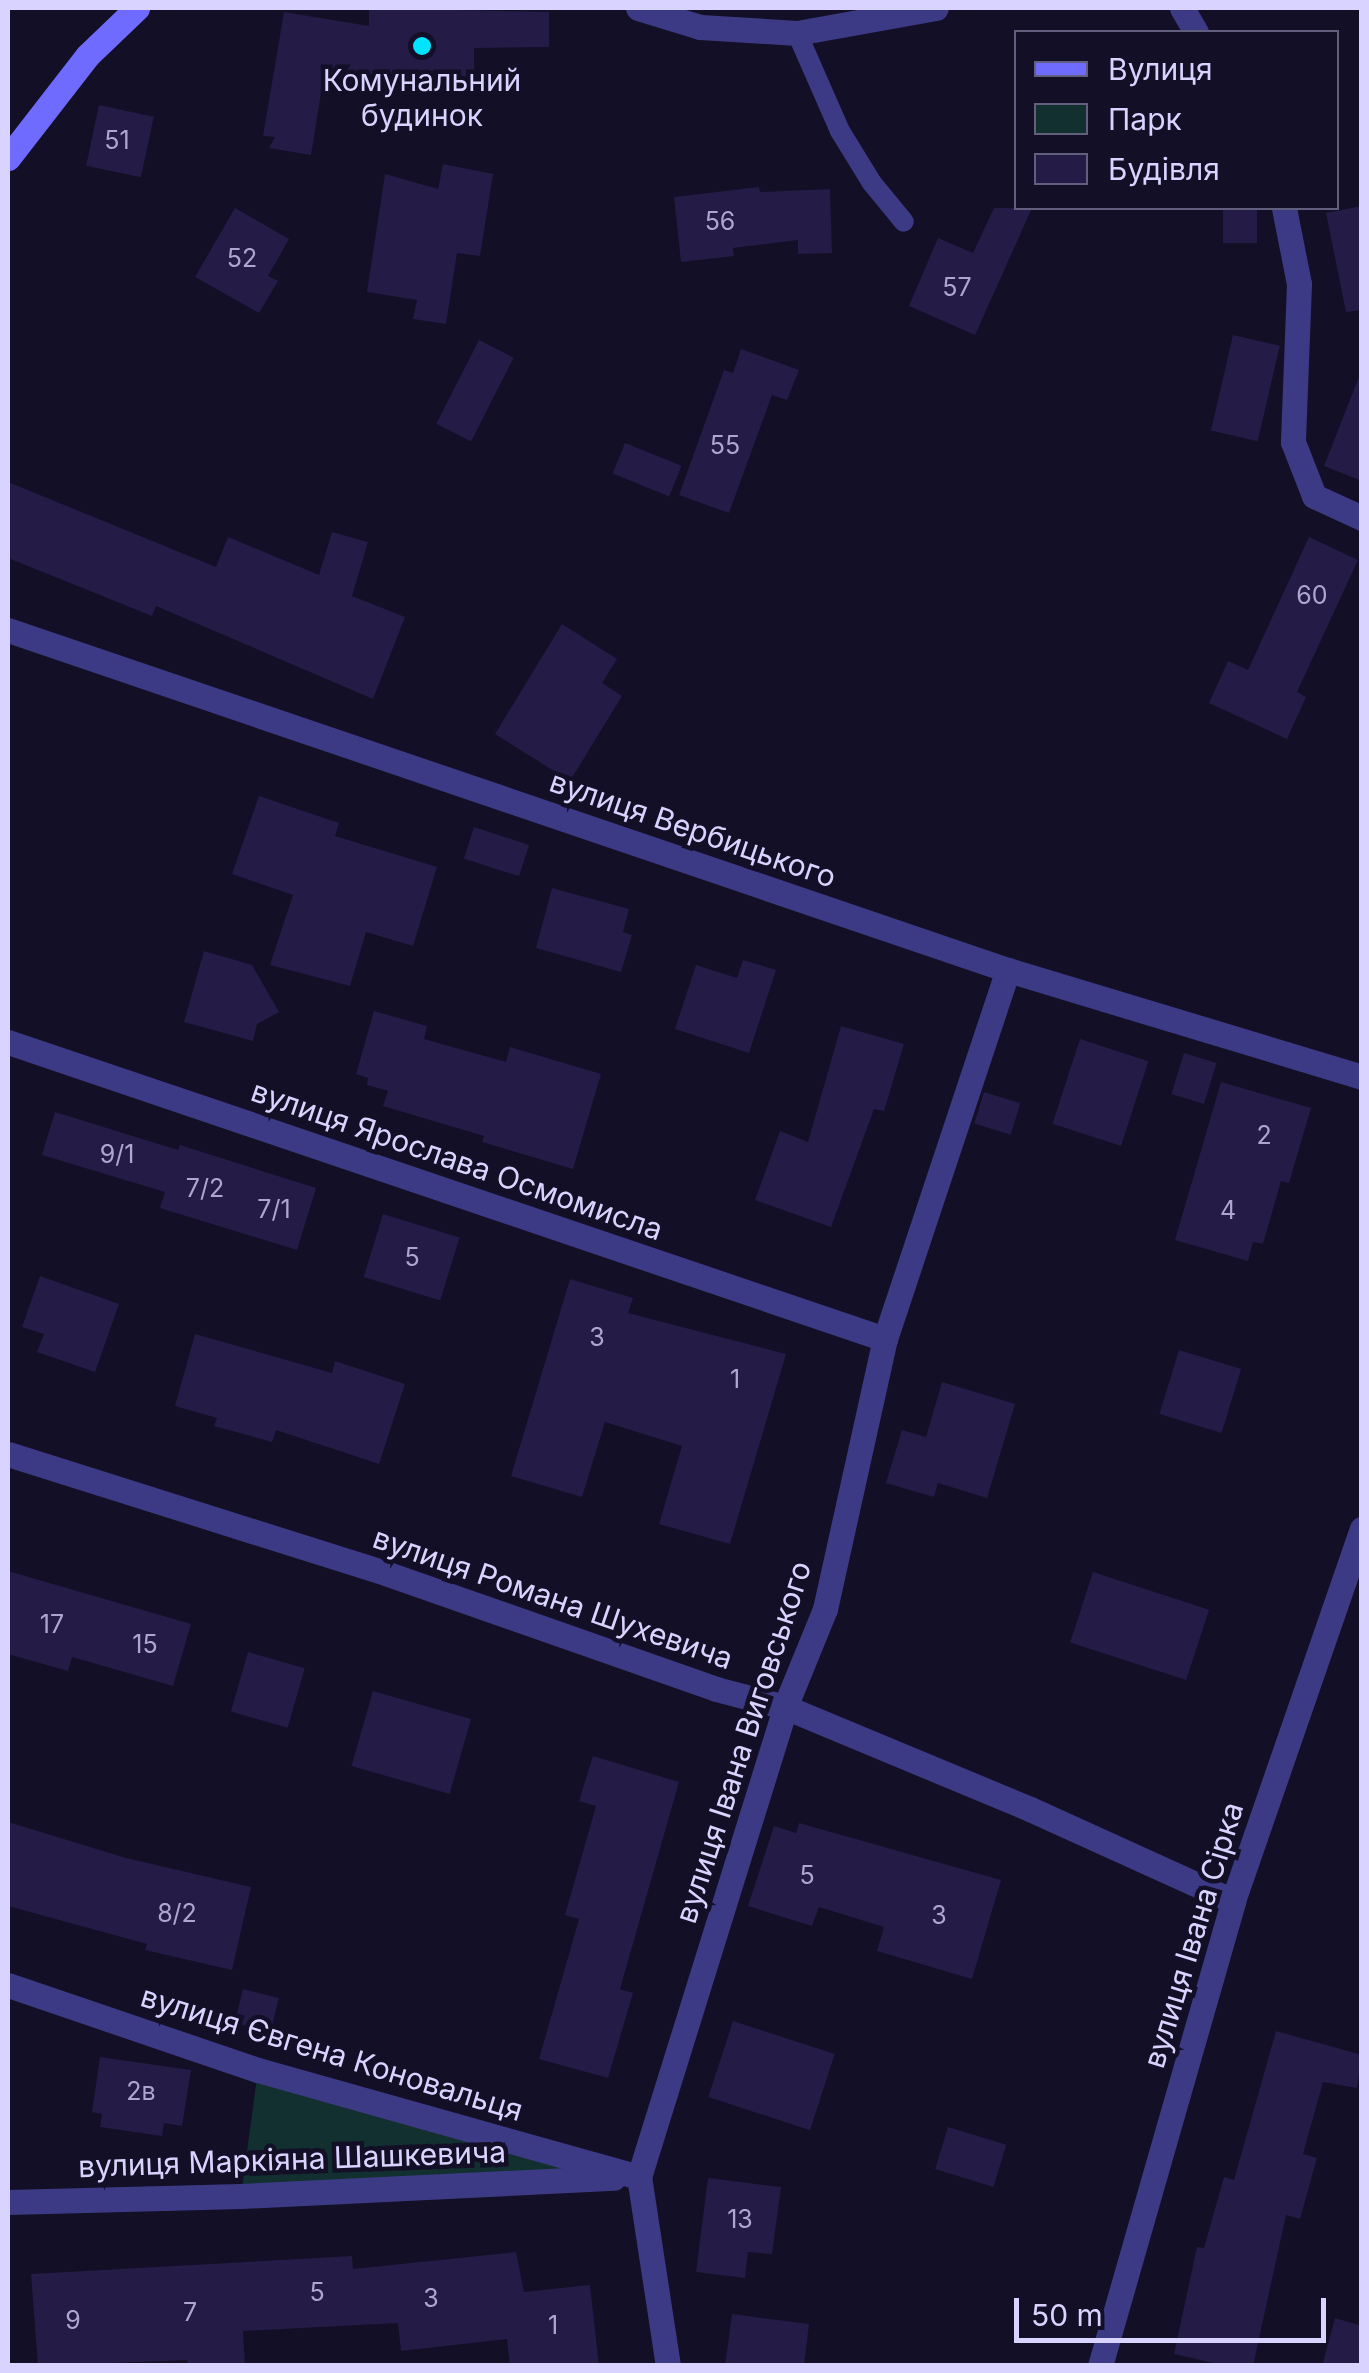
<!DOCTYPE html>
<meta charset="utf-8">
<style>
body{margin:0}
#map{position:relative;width:1369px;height:2373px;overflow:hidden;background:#130f26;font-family:Inter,sans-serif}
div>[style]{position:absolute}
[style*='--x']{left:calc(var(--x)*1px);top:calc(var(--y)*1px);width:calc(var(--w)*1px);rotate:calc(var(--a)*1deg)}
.green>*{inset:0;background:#12302f}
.building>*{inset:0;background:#241b47;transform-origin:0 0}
.lane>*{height:20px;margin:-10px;padding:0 10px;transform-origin:10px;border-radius:10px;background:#3d3a85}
.street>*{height:25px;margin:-12.5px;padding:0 12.5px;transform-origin:12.5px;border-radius:12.5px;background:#3d3a85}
.secondary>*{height:25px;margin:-12.5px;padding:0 12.5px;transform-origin:12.5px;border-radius:12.5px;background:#6f6bff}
.dots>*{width:28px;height:28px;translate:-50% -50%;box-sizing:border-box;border:5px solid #130f26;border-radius:50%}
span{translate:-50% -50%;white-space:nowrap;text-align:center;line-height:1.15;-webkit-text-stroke:9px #130f26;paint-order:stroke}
.number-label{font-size:25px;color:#aca6d1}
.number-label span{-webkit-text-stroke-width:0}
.poi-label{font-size:30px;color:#d9d4ff}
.street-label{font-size:30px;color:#d9d4ff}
.frame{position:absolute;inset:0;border:10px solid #d9d4ff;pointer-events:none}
.legend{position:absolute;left:1014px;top:30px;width:325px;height:180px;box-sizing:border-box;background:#130f26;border:2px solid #625e7d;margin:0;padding:12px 18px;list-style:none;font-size:30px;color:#d9d4ff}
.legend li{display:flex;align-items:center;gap:20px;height:50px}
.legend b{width:50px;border:2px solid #625e7d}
.scale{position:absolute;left:1014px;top:2298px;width:312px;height:45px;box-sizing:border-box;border:5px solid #d9d4ff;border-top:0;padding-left:12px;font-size:30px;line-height:35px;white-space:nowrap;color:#d9d4ff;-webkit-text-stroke:8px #130f26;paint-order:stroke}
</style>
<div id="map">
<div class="green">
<i style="clip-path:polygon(258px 2070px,639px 2177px,241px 2196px)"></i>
</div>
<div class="building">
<i style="clip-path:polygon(369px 8px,549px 12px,549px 47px,474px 48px,474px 85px,322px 87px,311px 155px,269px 148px,275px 137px,263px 136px,284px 12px,369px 26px)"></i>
<i style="left:99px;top:105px;width:56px;height:62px;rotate:12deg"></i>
<i style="clip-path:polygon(443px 164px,493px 174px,480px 256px,457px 253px,446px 324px,413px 319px,417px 300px,367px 292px,385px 174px,438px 189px)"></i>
<i style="clip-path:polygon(759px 187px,760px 192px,830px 189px,832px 253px,798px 254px,798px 240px,733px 248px,734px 256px,681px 262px,674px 197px)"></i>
<i style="clip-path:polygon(1362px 206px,1362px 310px,1346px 312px,1326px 213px)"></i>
<i style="clip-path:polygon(235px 208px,289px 239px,268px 276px,278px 281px,259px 313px,195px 277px)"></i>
<i style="clip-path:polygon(994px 208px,1032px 208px,975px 335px,909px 306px,938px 238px,973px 253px)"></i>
<i style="left:1223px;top:208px;width:34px;height:35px"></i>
<i style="left:1233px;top:335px;width:48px;height:98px;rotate:13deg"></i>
<i style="left:479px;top:340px;width:39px;height:94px;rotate:27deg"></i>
<i style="clip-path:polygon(741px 349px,799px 370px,787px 400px,772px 395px,729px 513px,679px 495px,724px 370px,733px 373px)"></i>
<i style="clip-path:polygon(1359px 377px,1362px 378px,1362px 481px,1324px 466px)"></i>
<i style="left:625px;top:443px;width:61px;height:33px;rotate:22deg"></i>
<i style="clip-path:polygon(8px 482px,216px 567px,228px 537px,319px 575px,332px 532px,368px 542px,352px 596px,405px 617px,373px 699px,156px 606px,152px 616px,8px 558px)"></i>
<i style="clip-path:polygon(1309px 537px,1358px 560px,1297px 692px,1306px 697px,1287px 739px,1209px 703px,1228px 661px,1248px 670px)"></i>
<i style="clip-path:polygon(562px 624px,617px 659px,602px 683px,622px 696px,570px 781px,495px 734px)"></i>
<i style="clip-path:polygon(259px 796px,339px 823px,335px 836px,437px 867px,413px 946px,366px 932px,350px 986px,270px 965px,293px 895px,232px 874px)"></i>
<i style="left:474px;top:827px;width:58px;height:33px;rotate:18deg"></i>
<i style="clip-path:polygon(552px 888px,629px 909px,623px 932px,632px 935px,621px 972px,536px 948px)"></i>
<i style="clip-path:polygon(204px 951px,252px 965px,279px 1012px,257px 1024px,253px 1041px,184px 1022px)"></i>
<i style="clip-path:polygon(743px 960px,776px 970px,749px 1053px,675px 1029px,696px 965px,737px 978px)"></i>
<i style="clip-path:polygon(374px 1011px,427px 1026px,424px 1039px,506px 1062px,510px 1047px,601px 1074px,573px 1169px,482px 1142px,484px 1136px,383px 1106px,388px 1091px,367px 1085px,368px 1078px,356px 1074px)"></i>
<i style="clip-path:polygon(841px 1026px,904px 1044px,884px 1111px,874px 1109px,831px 1227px,755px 1200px,780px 1131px,808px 1142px)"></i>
<i style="left:1080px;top:1039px;width:72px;height:89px;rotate:18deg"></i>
<i style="left:1184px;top:1053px;width:34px;height:43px;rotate:17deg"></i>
<i style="clip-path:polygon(1221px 1082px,1311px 1108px,1289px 1183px,1281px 1181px,1263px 1244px,1253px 1242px,1248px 1261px,1175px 1240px)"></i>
<i style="left:984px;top:1092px;width:38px;height:33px;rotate:17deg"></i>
<i style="clip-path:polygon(55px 1112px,178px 1150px,180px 1145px,316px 1188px,297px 1250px,160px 1208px,165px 1192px,42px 1155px)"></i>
<i style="left:383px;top:1214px;width:80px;height:66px;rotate:17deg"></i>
<i style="clip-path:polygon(40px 1276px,119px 1304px,95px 1372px,37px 1352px,44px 1334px,22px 1327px)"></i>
<i style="clip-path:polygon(570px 1279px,633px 1298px,628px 1313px,786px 1354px,730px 1544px,659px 1524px,682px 1446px,605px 1422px,582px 1497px,511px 1476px)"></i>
<i style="clip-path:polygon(195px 1334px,332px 1373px,335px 1361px,405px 1384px,379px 1464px,276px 1430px,272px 1442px,214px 1426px,217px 1418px,175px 1406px)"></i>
<i style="left:1179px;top:1350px;width:65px;height:67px;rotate:17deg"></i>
<i style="clip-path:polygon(942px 1382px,1015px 1404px,987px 1498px,938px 1483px,934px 1497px,886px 1483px,902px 1430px,926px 1437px)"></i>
<i style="clip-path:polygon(8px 1571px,191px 1624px,173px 1686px,72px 1657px,68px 1671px,8px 1654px)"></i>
<i style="left:1093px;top:1572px;width:122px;height:74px;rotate:18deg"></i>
<i style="left:248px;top:1652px;width:59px;height:62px;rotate:16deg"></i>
<i style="left:373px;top:1691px;width:102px;height:78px;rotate:16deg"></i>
<i style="clip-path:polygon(593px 1756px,679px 1782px,620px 1989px,633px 1993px,608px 2078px,539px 2059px,579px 1919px,565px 1915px,596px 1806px,579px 1801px)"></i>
<i style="clip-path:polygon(8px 1822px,126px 1858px,251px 1887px,232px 1970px,145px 1950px,147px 1944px,8px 1906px)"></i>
<i style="clip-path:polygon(799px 1823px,1001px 1880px,972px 1979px,877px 1951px,884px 1927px,819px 1907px,812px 1926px,748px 1906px,774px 1826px,796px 1833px)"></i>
<i style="left:243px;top:1989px;width:37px;height:35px;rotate:14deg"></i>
<i style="left:733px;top:2021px;width:107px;height:80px;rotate:18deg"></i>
<i style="clip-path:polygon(1276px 2031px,1362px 2055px,1357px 2088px,1323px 2082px,1303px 2154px,1317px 2158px,1300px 2219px,1286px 2215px,1253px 2366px,1227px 2366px,1174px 2354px,1197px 2247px,1204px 2248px,1224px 2177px,1234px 2180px)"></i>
<i style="clip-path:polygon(100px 2057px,191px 2070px,182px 2126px,164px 2123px,162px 2136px,100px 2127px,102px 2114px,92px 2112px)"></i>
<i style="left:948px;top:2127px;width:61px;height:44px;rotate:17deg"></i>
<i style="clip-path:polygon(708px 2178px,781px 2187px,772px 2254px,748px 2252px,745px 2278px,696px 2272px)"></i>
<i style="clip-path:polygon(516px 2252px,524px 2292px,590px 2285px,599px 2366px,510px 2366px,507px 2339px,401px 2351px,398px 2323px,243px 2331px,245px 2366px,188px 2366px,187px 2360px,38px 2366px,31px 2274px,352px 2256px,353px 2269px)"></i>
<i style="clip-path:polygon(732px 2314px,809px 2324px,804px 2366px,725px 2366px)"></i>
<i style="clip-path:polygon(1335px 2318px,1362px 2326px,1362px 2366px,1322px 2366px)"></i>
</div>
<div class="lane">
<i style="--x:797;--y:33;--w:107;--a:66.3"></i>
<i style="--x:840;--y:131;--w:61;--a:58.4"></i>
<i style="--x:872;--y:183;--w:50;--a:50.6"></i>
</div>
<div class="street">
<i style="--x:638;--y:8;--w:65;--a:17"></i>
<i style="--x:700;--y:27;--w:97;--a:3.5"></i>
<i style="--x:797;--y:33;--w:141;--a:-10.2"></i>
<i style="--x:1182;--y:8;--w:28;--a:60"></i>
<i style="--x:1284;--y:208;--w:77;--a:78.8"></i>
<i style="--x:1299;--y:284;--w:158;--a:92.2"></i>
<i style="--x:1293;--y:442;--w:58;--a:68.7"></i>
<i style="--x:1314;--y:496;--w:53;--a:24.6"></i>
<i style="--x:8;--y:630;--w:1056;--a:18.78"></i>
<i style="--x:1008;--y:970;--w:370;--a:16.8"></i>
<i style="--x:8;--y:1042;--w:926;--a:18.71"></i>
<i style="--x:8;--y:1454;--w:398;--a:17.5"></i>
<i style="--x:388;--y:1574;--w:348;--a:19.3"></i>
<i style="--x:716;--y:1689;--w:71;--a:14.6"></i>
<i style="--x:785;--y:1707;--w:265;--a:22.6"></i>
<i style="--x:1030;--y:1809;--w:223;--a:24.4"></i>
<i style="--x:8;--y:1985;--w:264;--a:18.8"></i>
<i style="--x:258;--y:2070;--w:396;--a:15.7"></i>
<i style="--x:8;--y:2202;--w:233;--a:-1.5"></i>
<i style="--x:241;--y:2196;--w:373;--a:-2.8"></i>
<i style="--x:668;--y:2366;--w:191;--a:-98.7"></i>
<i style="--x:639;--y:2177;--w:492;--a:-72.7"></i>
<i style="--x:785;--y:1707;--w:106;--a:-67.8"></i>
<i style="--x:825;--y:1609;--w:277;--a:-77.5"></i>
<i style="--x:885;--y:1339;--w:389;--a:-71.6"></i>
<i style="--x:1100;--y:2366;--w:484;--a:-74"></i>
<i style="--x:1233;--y:1901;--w:394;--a:-70.9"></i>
</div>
<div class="secondary">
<i style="--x:8;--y:158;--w:130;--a:-52.2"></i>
<i style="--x:88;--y:55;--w:68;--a:-43.8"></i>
</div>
<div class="dots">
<i style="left:422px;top:46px;background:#00e5ff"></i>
</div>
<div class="number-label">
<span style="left:117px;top:140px">51</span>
<span style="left:720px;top:221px">56</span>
<span style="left:242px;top:258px">52</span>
<span style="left:957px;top:287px">57</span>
<span style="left:725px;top:445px">55</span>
<span style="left:1312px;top:595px">60</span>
<span style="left:1264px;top:1135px">2</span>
<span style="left:117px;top:1154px">9/1</span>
<span style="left:205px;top:1188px">7/2</span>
<span style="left:274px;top:1209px">7/1</span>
<span style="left:1228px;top:1210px">4</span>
<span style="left:412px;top:1257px">5</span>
<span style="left:597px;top:1337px">3</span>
<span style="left:735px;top:1379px">1</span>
<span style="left:52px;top:1624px">17</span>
<span style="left:145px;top:1644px">15</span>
<span style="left:807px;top:1875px">5</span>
<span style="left:177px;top:1913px">8/2</span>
<span style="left:939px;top:1915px">3</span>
<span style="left:141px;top:2091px">2в</span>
<span style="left:740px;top:2219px">13</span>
<span style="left:317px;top:2292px">5</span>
<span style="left:431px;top:2298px">3</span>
<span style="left:190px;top:2312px">7</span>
<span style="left:73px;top:2320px">9</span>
<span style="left:553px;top:2325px">1</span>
</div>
<div class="poi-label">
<span style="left:422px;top:97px">Комунальний<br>будинок</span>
</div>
<div class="street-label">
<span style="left:693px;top:829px;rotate:19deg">вулиця Вербицького</span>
<span style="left:457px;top:1160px;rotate:19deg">вулиця Ярослава Осмомисла</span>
<span style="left:553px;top:1598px;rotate:19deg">вулиця Романа Шухевича</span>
<span style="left:743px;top:1742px;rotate:-72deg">вулиця Івана Виговського</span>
<span style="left:1193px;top:1935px;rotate:-73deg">вулиця Івана Сірка</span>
<span style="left:332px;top:2053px;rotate:17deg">вулиця Євгена Коновальця</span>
<span style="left:292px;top:2159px;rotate:-2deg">вулиця Маркіяна Шашкевича</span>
</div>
<div class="frame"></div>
<ul class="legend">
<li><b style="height:12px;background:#6f6bff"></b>Вулиця</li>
<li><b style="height:28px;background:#12302f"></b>Парк</li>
<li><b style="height:28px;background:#241b47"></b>Будівля</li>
</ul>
<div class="scale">50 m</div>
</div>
